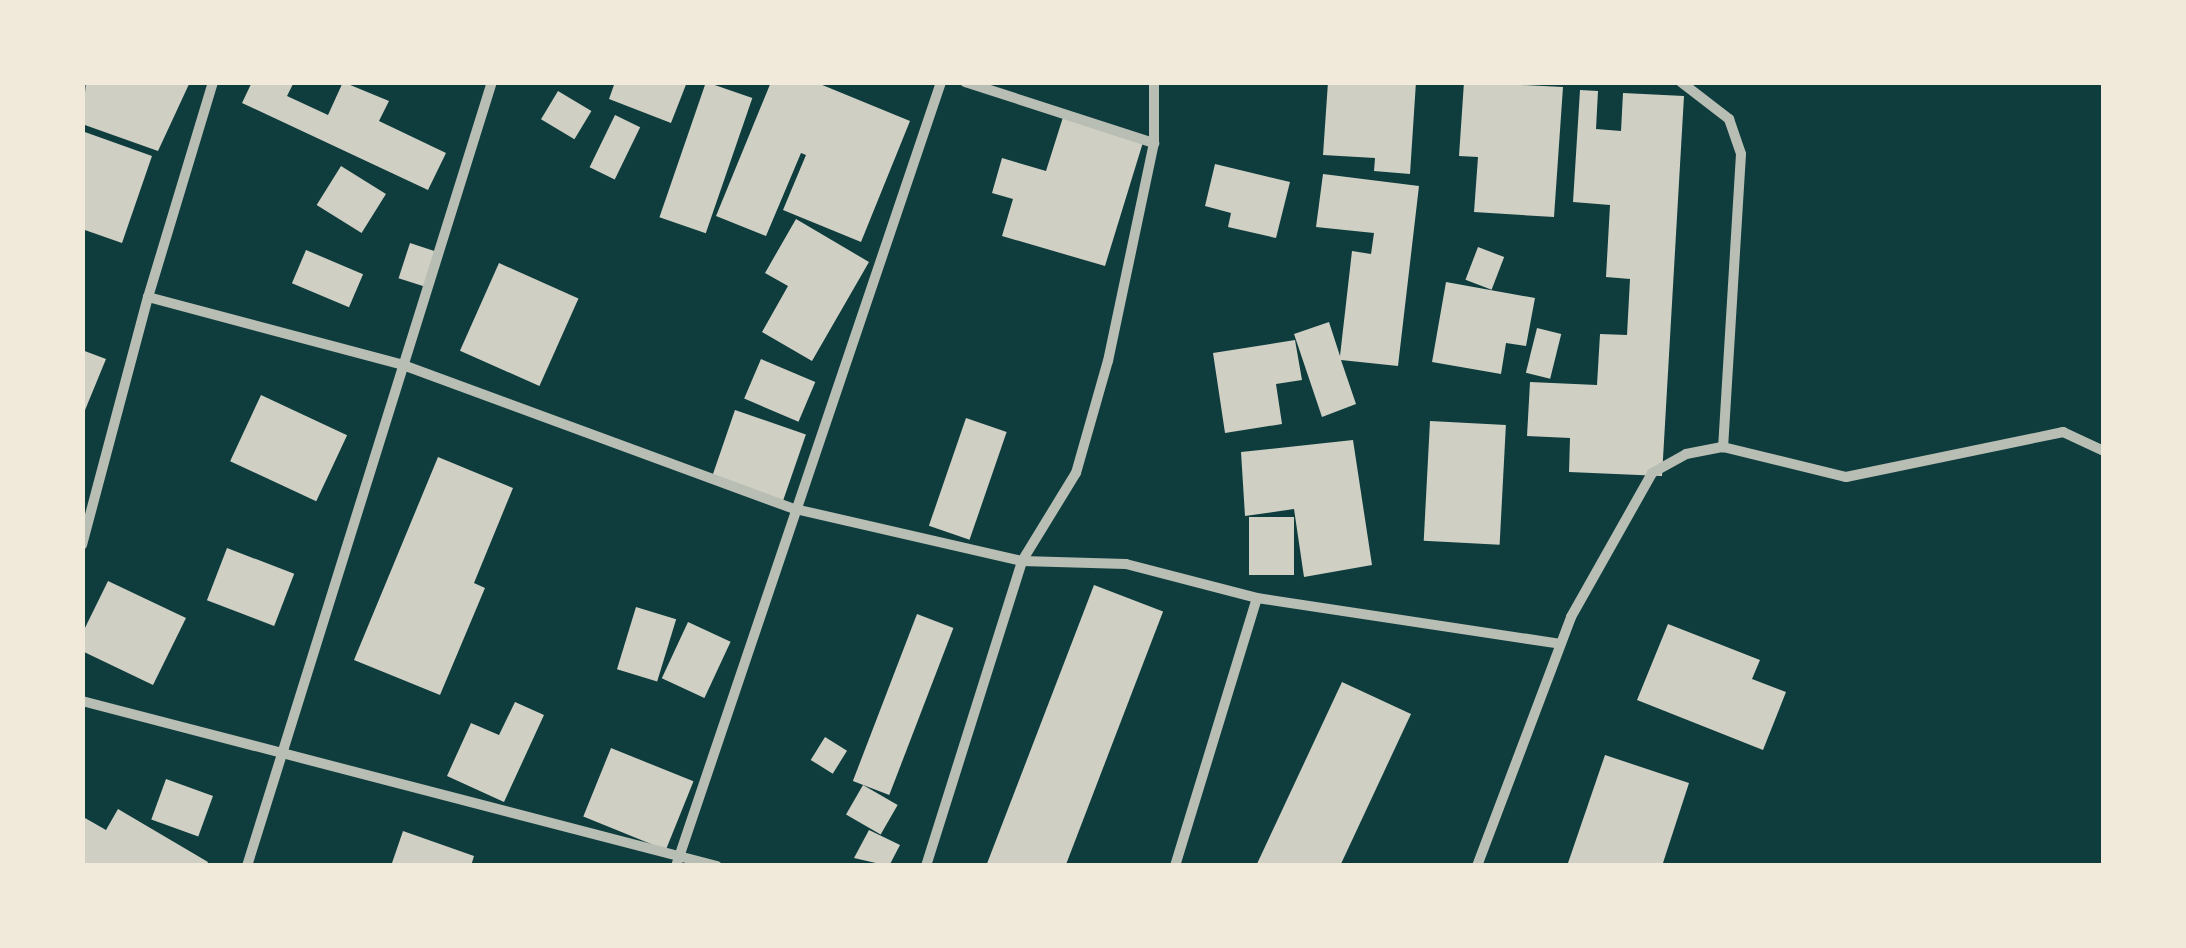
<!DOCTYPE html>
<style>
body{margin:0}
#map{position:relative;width:2186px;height:948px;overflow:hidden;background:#0f3d3e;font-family:"Noto Sans",sans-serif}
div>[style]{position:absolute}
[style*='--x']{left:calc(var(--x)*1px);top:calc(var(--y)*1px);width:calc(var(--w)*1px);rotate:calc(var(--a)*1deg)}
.building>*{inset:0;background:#cfcfc3;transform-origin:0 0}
.minor>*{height:10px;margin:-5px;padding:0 5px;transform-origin:5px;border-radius:5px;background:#b8beb3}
span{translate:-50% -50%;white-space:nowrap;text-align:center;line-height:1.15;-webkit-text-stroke:8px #f1e9da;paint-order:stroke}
.frame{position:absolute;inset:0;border:85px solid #f1e9da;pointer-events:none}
</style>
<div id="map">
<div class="building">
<i style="clip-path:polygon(86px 82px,190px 82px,158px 151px,82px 124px)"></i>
<i style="clip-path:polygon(252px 82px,294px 82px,287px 96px,328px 115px,343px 82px,389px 101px,379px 121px,446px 153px,428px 190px,242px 103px)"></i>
<i style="clip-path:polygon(615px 82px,687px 82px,671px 123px,609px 99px)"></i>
<i style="left:706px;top:82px;width:49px;height:143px;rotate:19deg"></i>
<i style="clip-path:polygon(771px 82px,815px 82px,910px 121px,861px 242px,783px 210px,806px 155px,801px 153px,766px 236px,716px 216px)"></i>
<i style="clip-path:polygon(1328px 82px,1416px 82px,1410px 174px,1374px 171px,1375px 158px,1323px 155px)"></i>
<i style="clip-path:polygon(1464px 82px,1563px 87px,1554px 217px,1474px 212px,1478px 157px,1459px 156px)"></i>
<i style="clip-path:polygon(1580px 90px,1598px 91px,1596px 129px,1621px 131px,1623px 93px,1684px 96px,1662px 476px,1569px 472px,1570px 438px,1527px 436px,1530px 382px,1597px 385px,1600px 334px,1627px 335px,1630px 279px,1606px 277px,1610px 205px,1573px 202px)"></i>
<i style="left:558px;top:91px;width:39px;height:33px;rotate:31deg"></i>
<i style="clip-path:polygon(1064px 114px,1144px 139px,1105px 266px,1002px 236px,1013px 199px,992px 193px,1002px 158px,1046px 171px)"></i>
<i style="left:615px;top:115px;width:28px;height:58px;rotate:26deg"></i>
<i style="clip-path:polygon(82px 131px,152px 156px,122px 243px,82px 229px)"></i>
<i style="clip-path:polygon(1215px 164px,1290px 182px,1276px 238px,1228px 227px,1231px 213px,1205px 206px)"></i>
<i style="left:341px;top:166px;width:53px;height:46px;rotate:32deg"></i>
<i style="clip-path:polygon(1323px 174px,1419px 186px,1398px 366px,1341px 360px,1356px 404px,1322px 417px,1294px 334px,1329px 322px,1340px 356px,1352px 251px,1371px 254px,1374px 233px,1316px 227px)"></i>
<i style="clip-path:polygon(796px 219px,869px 262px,812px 361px,762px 332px,788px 286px,765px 273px)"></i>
<i style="left:410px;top:243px;width:28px;height:37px;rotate:18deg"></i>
<i style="left:1478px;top:247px;width:28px;height:35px;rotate:21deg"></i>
<i style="left:306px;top:250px;width:62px;height:36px;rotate:23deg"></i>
<i style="left:499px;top:263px;width:87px;height:96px;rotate:24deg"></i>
<i style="clip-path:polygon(1446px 282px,1535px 298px,1526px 346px,1506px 343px,1501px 374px,1432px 362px)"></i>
<i style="left:1537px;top:328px;width:25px;height:46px;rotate:14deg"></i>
<i style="clip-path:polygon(1295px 340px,1302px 380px,1276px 384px,1282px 424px,1225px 433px,1213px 353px)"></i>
<i style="clip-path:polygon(82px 350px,106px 359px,83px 415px,82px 415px)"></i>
<i style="left:761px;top:359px;width:59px;height:43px;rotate:23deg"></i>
<i style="left:261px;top:395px;width:95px;height:73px;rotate:25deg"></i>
<i style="left:735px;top:410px;width:75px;height:70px;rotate:19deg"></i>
<i style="left:966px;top:418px;width:43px;height:114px;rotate:19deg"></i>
<i style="left:1430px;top:421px;width:76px;height:120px;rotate:3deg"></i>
<i style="clip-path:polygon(1353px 440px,1372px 565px,1304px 577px,1294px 509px,1245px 516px,1241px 452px)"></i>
<i style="clip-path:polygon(438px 457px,513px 488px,474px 583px,485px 588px,440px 695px,354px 660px)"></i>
<i style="left:1249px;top:517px;width:45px;height:58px"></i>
<i style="left:227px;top:548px;width:72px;height:56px;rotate:21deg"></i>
<i style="clip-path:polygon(108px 581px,186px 618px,153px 685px,82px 651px,82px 634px)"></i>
<i style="left:1094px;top:585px;width:74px;height:303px;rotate:21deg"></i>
<i style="left:636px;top:607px;width:42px;height:65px;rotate:17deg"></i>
<i style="left:917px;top:614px;width:39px;height:179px;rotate:21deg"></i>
<i style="left:688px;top:622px;width:47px;height:62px;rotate:25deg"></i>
<i style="clip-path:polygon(1668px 624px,1760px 660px,1752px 679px,1786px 692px,1763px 750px,1637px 700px)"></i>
<i style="clip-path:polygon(1342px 682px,1411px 714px,1340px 866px,1256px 866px)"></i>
<i style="clip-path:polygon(515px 702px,544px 715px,504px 802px,447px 776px,471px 723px,499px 735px)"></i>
<i style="left:825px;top:737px;width:26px;height:27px;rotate:32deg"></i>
<i style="left:611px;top:748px;width:89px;height:74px;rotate:22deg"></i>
<i style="clip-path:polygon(1605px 755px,1689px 783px,1662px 866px,1567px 866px)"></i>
<i style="left:166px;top:779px;width:50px;height:43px;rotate:20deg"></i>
<i style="left:863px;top:785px;width:40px;height:34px;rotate:30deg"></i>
<i style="clip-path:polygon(118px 809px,208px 862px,206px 866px,82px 866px,85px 818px,106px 830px)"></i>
<i style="clip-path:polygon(869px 830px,900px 845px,889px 866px,854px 858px)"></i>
<i style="clip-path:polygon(403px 831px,474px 856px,471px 866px,391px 866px)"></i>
</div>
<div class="minor">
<i style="--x:213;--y:82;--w:225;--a:106.8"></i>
<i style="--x:148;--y:297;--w:264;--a:14.9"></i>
<i style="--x:403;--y:365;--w:418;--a:20.2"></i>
<i style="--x:795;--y:509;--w:233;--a:12.9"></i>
<i style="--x:1022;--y:561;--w:104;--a:1.7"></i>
<i style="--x:1126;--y:564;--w:135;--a:14.5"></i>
<i style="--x:1257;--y:598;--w:307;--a:8.6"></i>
<i style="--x:965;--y:82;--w:199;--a:17.9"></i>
<i style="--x:1681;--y:82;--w:61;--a:37.6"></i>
<i style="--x:1729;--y:119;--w:37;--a:71"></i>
<i style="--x:1741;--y:154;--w:294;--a:93.5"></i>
<i style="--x:82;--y:545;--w:257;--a:-75.1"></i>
<i style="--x:82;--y:701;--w:656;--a:14.57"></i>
<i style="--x:247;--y:866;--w:821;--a:-72.65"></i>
<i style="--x:676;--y:866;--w:828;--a:-71.32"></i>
<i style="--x:926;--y:866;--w:320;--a:-72.5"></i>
<i style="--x:1022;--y:561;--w:103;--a:-58.5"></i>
<i style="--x:1076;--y:473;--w:116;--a:-74.1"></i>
<i style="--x:1108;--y:361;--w:223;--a:-78.1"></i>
<i style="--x:1154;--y:143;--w:61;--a:-90"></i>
<i style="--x:1175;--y:866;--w:280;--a:-73"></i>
<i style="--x:1477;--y:866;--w:266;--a:-69.3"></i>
<i style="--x:1571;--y:617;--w:165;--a:-60.6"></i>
<i style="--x:1652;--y:473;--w:39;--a:-29"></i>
<i style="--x:1686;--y:454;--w:38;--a:-11"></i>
<i style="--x:1723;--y:447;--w:127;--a:13.7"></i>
<i style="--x:1846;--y:477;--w:222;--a:-11.7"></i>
<i style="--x:2063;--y:432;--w:45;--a:24.9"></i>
</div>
<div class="frame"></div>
</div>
